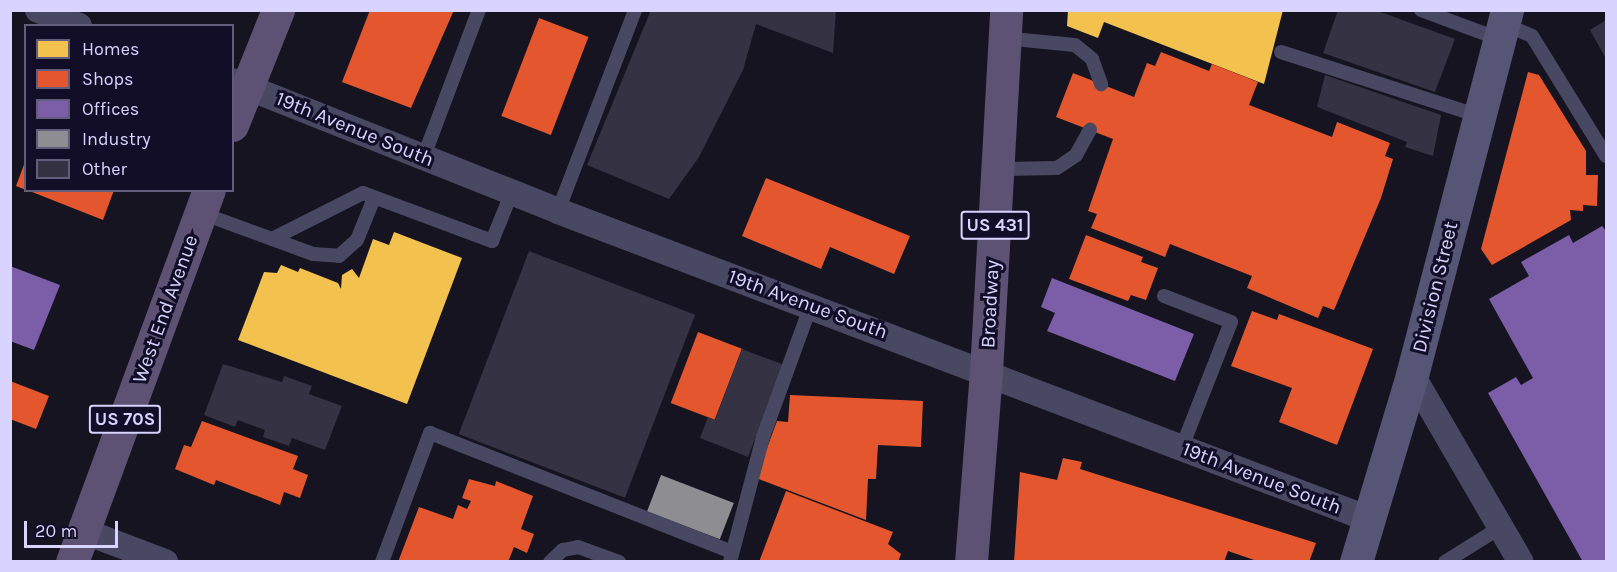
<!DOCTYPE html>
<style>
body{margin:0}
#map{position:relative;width:1617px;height:572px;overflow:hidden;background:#161421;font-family:Karla,sans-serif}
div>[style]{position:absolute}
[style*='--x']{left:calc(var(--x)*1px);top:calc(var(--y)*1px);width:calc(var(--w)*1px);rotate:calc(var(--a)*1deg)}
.homes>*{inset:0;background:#f2c14e}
.shops>*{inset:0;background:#e4572e;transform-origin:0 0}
.offices>*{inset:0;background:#7b5ea7}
.industry>*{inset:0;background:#8d8d92;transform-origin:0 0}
.building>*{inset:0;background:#343243;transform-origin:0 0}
.service>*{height:14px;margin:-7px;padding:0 7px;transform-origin:7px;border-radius:7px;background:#494862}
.minor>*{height:26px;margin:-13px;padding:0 13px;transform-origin:13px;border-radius:13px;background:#494862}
.secondary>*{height:33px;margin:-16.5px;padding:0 16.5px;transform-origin:16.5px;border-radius:16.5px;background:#575575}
.primary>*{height:33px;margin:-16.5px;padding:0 16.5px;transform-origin:16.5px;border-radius:16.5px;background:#5d5273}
span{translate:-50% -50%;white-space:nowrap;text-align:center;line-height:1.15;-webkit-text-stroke:6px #120e27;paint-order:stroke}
.shield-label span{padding:2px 4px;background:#120e27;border:2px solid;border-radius:4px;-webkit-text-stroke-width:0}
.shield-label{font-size:18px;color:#d9d4ff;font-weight:700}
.street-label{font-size:20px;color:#d9d4ff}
.frame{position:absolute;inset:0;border:12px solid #d9d4ff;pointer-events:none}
.legend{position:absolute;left:24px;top:24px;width:210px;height:168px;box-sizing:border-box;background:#120e27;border:2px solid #625d7d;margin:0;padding:8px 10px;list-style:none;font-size:18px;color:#d9d4ff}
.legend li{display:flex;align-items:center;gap:12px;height:30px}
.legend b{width:30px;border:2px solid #625d7d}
.scale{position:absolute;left:24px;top:521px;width:94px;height:27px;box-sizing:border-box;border:3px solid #d9d4ff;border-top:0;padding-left:8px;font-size:18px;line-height:21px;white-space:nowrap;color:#d9d4ff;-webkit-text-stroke:4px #120e27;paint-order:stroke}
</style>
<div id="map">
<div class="homes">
<i style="clip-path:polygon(1068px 10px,1283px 10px,1264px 84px,1104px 22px,1098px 38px,1067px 26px)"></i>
<i style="clip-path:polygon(394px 232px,462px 258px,407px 404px,238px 340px,264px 272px,277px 273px,281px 265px,298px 272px,300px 268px,338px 283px,341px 289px,342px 275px,352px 269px,359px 278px,373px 239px,389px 245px)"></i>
</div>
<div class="shops">
<i style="clip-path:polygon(370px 10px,454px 10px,411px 108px,342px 82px)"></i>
<i style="left:539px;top:18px;width:53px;height:105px;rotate:21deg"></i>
<i style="clip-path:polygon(1161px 52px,1209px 71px,1212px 64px,1258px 82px,1249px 105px,1332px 137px,1337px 122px,1390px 143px,1385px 156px,1393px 159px,1381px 198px,1334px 310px,1323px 306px,1318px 318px,1247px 288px,1252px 276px,1170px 244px,1165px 257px,1091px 228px,1097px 214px,1088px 211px,1113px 139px,1056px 117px,1073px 73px,1134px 97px,1147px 63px,1155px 66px)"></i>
<i style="clip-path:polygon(1528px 72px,1539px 75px,1586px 151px,1586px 175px,1598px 175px,1597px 206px,1583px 205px,1583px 211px,1570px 210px,1571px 220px,1492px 265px,1481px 249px)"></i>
<i style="clip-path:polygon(25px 162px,26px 162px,26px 190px,16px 186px)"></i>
<i style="clip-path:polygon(766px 178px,910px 236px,894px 274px,830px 247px,821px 269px,742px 236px)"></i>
<i style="clip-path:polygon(27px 190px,114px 190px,103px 220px)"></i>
<i style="clip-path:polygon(1086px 235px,1143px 257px,1141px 262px,1158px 268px,1146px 300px,1131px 295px,1128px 301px,1069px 279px)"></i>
<i style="clip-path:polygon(1252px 311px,1277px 320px,1279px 314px,1373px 349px,1337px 445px,1279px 422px,1292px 388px,1231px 366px)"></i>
<i style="left:698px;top:332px;width:47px;height:76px;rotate:21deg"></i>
<i style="clip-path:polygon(10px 381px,49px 396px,36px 429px,10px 419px)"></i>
<i style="clip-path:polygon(790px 395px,923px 401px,921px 447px,878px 445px,876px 479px,868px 479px,866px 520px,756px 478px,777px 421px,788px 422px)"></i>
<i style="clip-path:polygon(202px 421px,298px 456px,293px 469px,308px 475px,300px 498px,284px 492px,280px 505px,216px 480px,214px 485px,175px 469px,184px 445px,191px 447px)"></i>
<i style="clip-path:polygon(1063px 458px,1082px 462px,1080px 469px,1316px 543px,1309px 562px,1260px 562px,1228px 551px,1224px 562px,1014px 562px,1020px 472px,1057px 480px)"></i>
<i style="clip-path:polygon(469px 479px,495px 486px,496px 481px,533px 496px,521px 529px,534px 534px,527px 553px,514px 547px,508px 562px,398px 562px,419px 507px,453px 519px,458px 505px,467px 509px,471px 501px,462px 498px)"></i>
<i style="clip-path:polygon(786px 491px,893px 532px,888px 544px,901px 554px,898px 562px,759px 562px)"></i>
</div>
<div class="offices">
<i style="clip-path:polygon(1602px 226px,1606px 231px,1606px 562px,1583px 562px,1488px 393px,1516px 377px,1521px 385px,1533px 378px,1489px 299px,1529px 276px,1521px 262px,1569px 235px,1573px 243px)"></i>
<i style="clip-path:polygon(10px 266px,60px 285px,34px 350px,10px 341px)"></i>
<i style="clip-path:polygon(1052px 278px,1194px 334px,1175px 381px,1047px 331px,1055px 313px,1041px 307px)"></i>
</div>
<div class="industry">
<i style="left:661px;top:475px;width:78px;height:39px;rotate:21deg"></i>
</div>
<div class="building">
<i style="clip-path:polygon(651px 10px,836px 10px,833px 53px,756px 24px,743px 70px,699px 157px,669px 199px,587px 165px)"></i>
<i style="clip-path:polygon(1338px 10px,1375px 10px,1455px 39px,1435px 92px,1323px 53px)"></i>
<i style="clip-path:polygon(1606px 20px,1606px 59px,1590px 30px)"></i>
<i style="clip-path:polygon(1325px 75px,1441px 115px,1433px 156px,1405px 147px,1407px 142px,1317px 107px)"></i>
<i style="left:529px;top:251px;width:178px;height:196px;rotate:21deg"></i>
<i style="clip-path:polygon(742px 349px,784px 365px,748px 457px,700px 438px,708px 417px,715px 420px)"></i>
<i style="clip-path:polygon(223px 364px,282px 382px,284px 376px,312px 386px,309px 394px,342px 406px,325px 450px,292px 438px,289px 446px,263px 437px,265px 430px,238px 420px,235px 427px,204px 415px)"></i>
</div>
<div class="service">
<i style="--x:1421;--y:10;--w:83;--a:20.4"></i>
<i style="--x:1504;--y:24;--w:30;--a:23"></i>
<i style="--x:1532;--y:36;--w:141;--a:58.3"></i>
<i style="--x:1004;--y:38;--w:71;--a:5.6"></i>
<i style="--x:1075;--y:45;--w:22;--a:39"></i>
<i style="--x:1092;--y:59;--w:27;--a:70"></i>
<i style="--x:1281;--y:52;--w:208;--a:17.9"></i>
<i style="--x:424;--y:156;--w:156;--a:-69.4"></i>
<i style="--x:998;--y:169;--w:59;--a:-1"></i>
<i style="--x:1057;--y:168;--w:23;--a:-34"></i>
<i style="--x:1076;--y:155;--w:29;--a:-61"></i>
<i style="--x:558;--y:211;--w:215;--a:-69"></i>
<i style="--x:201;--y:213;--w:119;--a:20.1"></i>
<i style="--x:313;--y:254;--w:26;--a:4"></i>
<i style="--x:339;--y:256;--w:24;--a:-42"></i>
<i style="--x:357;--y:240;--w:45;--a:-68"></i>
<i style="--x:272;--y:239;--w:102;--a:-26.8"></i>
<i style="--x:363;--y:193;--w:138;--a:20.4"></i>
<i style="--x:492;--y:241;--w:53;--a:-67.8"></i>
<i style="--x:1164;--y:296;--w:72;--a:21.2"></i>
<i style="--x:1231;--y:322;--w:134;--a:111.4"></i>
<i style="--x:382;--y:562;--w:138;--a:-69.6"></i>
<i style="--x:430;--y:433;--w:325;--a:21.5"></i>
<i style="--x:550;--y:562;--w:18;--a:-43"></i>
<i style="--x:563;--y:550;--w:15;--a:-11"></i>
<i style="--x:578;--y:547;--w:44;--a:20.1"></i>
<i style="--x:730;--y:562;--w:129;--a:-75.2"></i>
<i style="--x:763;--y:437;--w:140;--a:-70"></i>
<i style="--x:1445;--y:562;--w:66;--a:-32"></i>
</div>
<div class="minor">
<i style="--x:38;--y:10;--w:44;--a:21.3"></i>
<i style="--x:232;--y:81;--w:351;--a:21.7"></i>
<i style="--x:558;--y:211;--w:868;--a:20.8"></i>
<i style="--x:1412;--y:375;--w:216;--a:59.8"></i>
<i style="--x:83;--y:531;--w:88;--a:20.7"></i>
</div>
<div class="secondary">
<i style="--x:1356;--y:562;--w:195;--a:-73.3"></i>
<i style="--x:1412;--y:375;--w:377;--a:-75.4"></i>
</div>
<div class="primary">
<i style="--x:232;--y:125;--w:124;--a:-68.2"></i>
<i style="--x:72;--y:562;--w:396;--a:-69.8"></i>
<i style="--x:971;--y:562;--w:191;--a:-85.5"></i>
<i style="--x:986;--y:372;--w:363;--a:-86.8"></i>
</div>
<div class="shield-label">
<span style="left:995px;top:225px">US 431</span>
<span style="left:125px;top:419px">US 70S</span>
</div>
<div class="street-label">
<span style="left:355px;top:129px;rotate:22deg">19th Avenue South</span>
<span style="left:1435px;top:287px;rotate:-76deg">Division Street</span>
<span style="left:808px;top:304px;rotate:20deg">19th Avenue South</span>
<span style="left:990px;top:304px;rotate:-87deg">Broadway</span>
<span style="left:165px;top:309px;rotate:-70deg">West End Avenue</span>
<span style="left:1262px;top:478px;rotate:21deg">19th Avenue South</span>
</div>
<div class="frame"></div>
<ul class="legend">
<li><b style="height:16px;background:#f2c14e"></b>Homes</li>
<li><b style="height:16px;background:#e4572e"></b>Shops</li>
<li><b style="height:16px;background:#7b5ea7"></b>Offices</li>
<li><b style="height:16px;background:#8d8d92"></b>Industry</li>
<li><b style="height:16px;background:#343243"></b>Other</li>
</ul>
<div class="scale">20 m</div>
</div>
